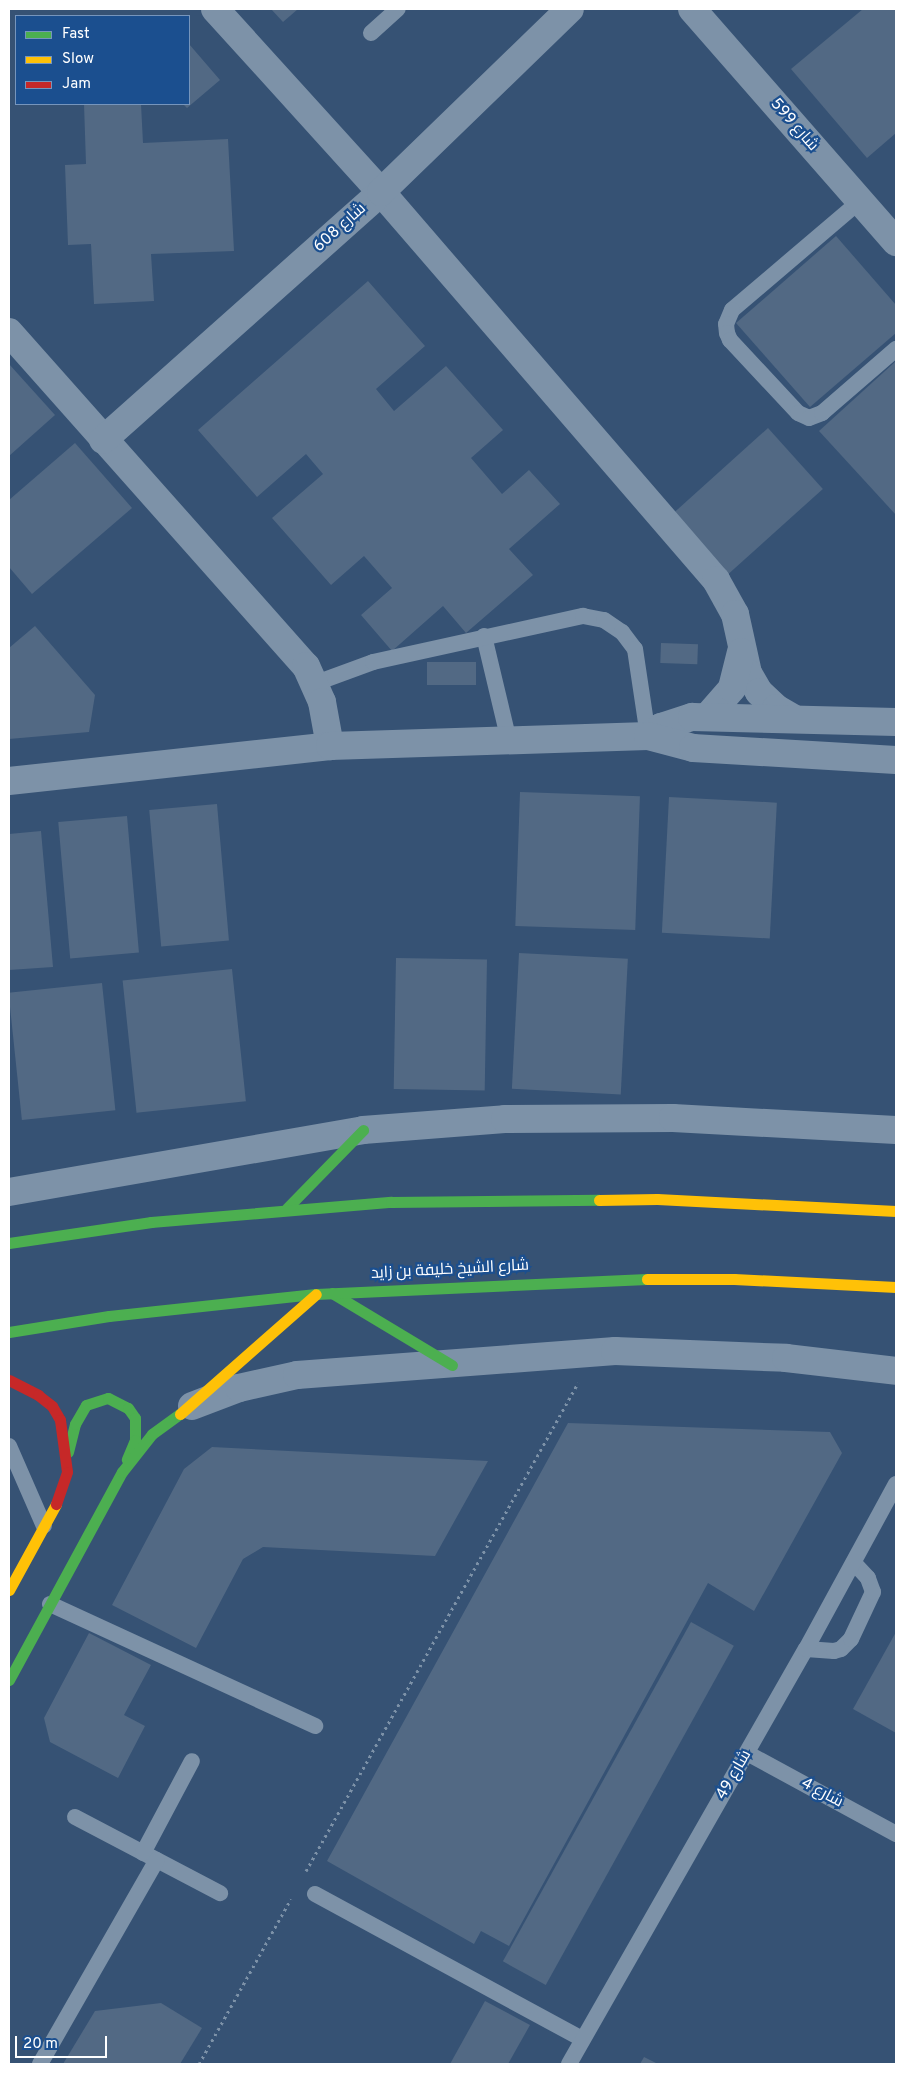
<!DOCTYPE html>
<meta charset="utf-8">
<style>
body{margin:0}
#map{position:relative;width:905px;height:2073px;overflow:hidden;background:#365274;font-family:Overpass,Cairo,sans-serif}
div>[style]{position:absolute}
[style*='--x']{left:calc(var(--x)*1px);top:calc(var(--y)*1px);width:calc(var(--w)*1px);rotate:calc(var(--a)*1deg)}
.building>*{inset:0;background:#526984;transform-origin:0 0}
.path>*{height:3px;margin-top:-1.5px;transform-origin:0;background:repeating-linear-gradient(90deg,#7d92a8 0 2.5px,transparent 0 6.5px)}
.lane>*{height:16px;margin:-8px;padding:0 8px;transform-origin:8px;border-radius:8px;background:#7d92a8}
.street>*{height:28px;margin:-14px;padding:0 14px;transform-origin:14px;border-radius:14px;background:#7d92a8}
.fast>*{height:11px;margin:-5.5px;padding:0 5.5px;transform-origin:5.5px;border-radius:5.5px;background:#4caf50}
.slow>*{height:11px;margin:-5.5px;padding:0 5.5px;transform-origin:5.5px;border-radius:5.5px;background:#ffc107}
.jam>*{height:11px;margin:-5.5px;padding:0 5.5px;transform-origin:5.5px;border-radius:5.5px;background:#c62828}
span{translate:-50% -50%;white-space:nowrap;text-align:center;line-height:1.15;-webkit-text-stroke:4.5px #1b4f8f;paint-order:stroke}
.street-label{font-size:16px;color:#fff}
.frame{position:absolute;inset:0;border:10px solid #fff;pointer-events:none}
.legend{position:absolute;left:15px;top:15px;width:175px;height:90px;box-sizing:border-box;background:#1b4f8f;border:1px solid #7695bc;margin:0;padding:6px 9px;list-style:none;font-size:15px;color:#fff}
.legend li{display:flex;align-items:center;gap:10px;height:25px}
.legend b{width:25px;border:1px solid #7695bc}
.scale{position:absolute;left:15px;top:2036px;width:92px;height:22px;box-sizing:border-box;border:2px solid #fff;border-top:0;padding-left:6px;font-size:15px;line-height:18px;white-space:nowrap;color:#fff;-webkit-text-stroke:4px #1b4f8f;paint-order:stroke}
</style>
<div id="map">
<div class="building">
<i style="clip-path:polygon(271px 9px,298px 9px,283px 22px)"></i>
<i style="clip-path:polygon(863px 9px,896px 9px,896px 133px,867px 158px,791px 69px)"></i>
<i style="clip-path:polygon(189px 44px,220px 80px,187px 108px,183px 104px,189px 104px)"></i>
<i style="clip-path:polygon(84px 104px,141px 104px,143px 143px,228px 139px,234px 251px,151px 254px,154px 301px,94px 304px,91px 244px,68px 245px,65px 165px,86px 164px)"></i>
<i style="clip-path:polygon(836px 236px,896px 305px,896px 333px,810px 407px,736px 323px)"></i>
<i style="clip-path:polygon(368px 281px,425px 346px,376px 389px,394px 411px,446px 366px,503px 430px,471px 458px,502px 494px,529px 470px,560px 504px,509px 549px,533px 575px,466px 633px,443px 606px,392px 651px,361px 615px,392px 588px,364px 556px,331px 585px,272px 518px,323px 474px,306px 454px,257px 497px,198px 430px)"></i>
<i style="clip-path:polygon(896px 361px,896px 515px,819px 431px)"></i>
<i style="clip-path:polygon(9px 364px,55px 415px,9px 456px)"></i>
<i style="left:768px;top:428px;width:82px;height:132px;rotate:48deg"></i>
<i style="clip-path:polygon(75px 443px,132px 508px,32px 594px,9px 567px,9px 500px)"></i>
<i style="clip-path:polygon(35px 626px,95px 695px,89px 732px,9px 739px,9px 648px)"></i>
<i style="left:661px;top:643px;width:37px;height:20px;rotate:2deg"></i>
<i style="left:476px;top:662px;width:23px;height:49px;rotate:90deg"></i>
<i style="left:520px;top:792px;width:120px;height:134px;rotate:2deg"></i>
<i style="left:669px;top:797px;width:108px;height:136px;rotate:3deg"></i>
<i style="left:217px;top:804px;width:137px;height:68px;rotate:85deg"></i>
<i style="left:127px;top:816px;width:137px;height:69px;rotate:85deg"></i>
<i style="clip-path:polygon(41px 831px,53px 967px,9px 970px,9px 834px)"></i>
<i style="left:519px;top:953px;width:109px;height:136px;rotate:3deg"></i>
<i style="left:396px;top:958px;width:91px;height:131px;rotate:1deg"></i>
<i style="left:232px;top:969px;width:133px;height:110px;rotate:84deg"></i>
<i style="left:102px;top:983px;width:128px;height:94px;rotate:84deg"></i>
<i style="clip-path:polygon(568px 1423px,830px 1432px,842px 1453px,754px 1611px,708px 1583px,509px 1946px,481px 1931px,474px 1944px,327px 1861px)"></i>
<i style="clip-path:polygon(212px 1447px,488px 1461px,435px 1556px,263px 1547px,243px 1559px,196px 1648px,112px 1605px,184px 1469px)"></i>
<i style="left:691px;top:1622px;width:49px;height:388px;rotate:29deg"></i>
<i style="clip-path:polygon(896px 1632px,896px 1733px,853px 1709px)"></i>
<i style="clip-path:polygon(89px 1633px,151px 1665px,124px 1715px,145px 1726px,118px 1778px,50px 1742px,44px 1718px)"></i>
<i style="clip-path:polygon(485px 2001px,530px 2025px,508px 2064px,450px 2064px)"></i>
<i style="clip-path:polygon(161px 2003px,202px 2028px,180px 2064px,63px 2064px,95px 2011px)"></i>
<i style="clip-path:polygon(644px 2057px,658px 2064px,640px 2064px)"></i>
</div>
<div class="path">
<i style="--x:306;--y:1871;--w:559;--a:-60.87"></i>
<i style="--x:199;--y:2064;--w:189;--a:-60.9"></i>
</div>
<div class="lane">
<i style="--x:371;--y:33;--w:36;--a:-42"></i>
<i style="--x:860;--y:201;--w:168;--a:139.6"></i>
<i style="--x:732;--y:310;--w:15;--a:113"></i>
<i style="--x:726;--y:324;--w:9;--a:84"></i>
<i style="--x:727;--y:333;--w:8;--a:67"></i>
<i style="--x:730;--y:340;--w:100;--a:47"></i>
<i style="--x:798;--y:413;--w:12;--a:24"></i>
<i style="--x:809;--y:418;--w:14;--a:-21"></i>
<i style="--x:822;--y:413;--w:98;--a:-40.9"></i>
<i style="--x:484;--y:636;--w:108;--a:76.6"></i>
<i style="--x:316;--y:683;--w:61;--a:-20.2"></i>
<i style="--x:373;--y:662;--w:215;--a:-12.4"></i>
<i style="--x:583;--y:616;--w:21;--a:11"></i>
<i style="--x:604;--y:620;--w:22;--a:34"></i>
<i style="--x:622;--y:632;--w:21;--a:53"></i>
<i style="--x:635;--y:649;--w:88;--a:81.5"></i>
<i style="--x:9;--y:1446;--w:87;--a:66.4"></i>
<i style="--x:50;--y:1604;--w:292;--a:24.7"></i>
<i style="--x:806;--y:1649;--w:28;--a:4"></i>
<i style="--x:834;--y:1651;--w:7;--a:-16"></i>
<i style="--x:841;--y:1649;--w:14;--a:-45"></i>
<i style="--x:851;--y:1639;--w:52;--a:-64.9"></i>
<i style="--x:873;--y:1592;--w:15;--a:-110"></i>
<i style="--x:868;--y:1578;--w:21;--a:-133"></i>
<i style="--x:747;--y:1753;--w:170;--a:28.5"></i>
<i style="--x:75;--y:1817;--w:164;--a:27.7"></i>
<i style="--x:143;--y:1853;--w:104;--a:-62"></i>
<i style="--x:315;--y:1894;--w:304;--a:28.5"></i>
<i style="--x:40;--y:2064;--w:235;--a:-60.2"></i>
<i style="--x:569;--y:2064;--w:478;--a:-60.3"></i>
<i style="--x:806;--y:1649;--w:188;--a:-61.4"></i>
</div>
<div class="street">
<i style="--x:215;--y:9;--w:247;--a:47.8"></i>
<i style="--x:381;--y:192;--w:513;--a:49.19"></i>
<i style="--x:716;--y:580;--w:39;--a:61"></i>
<i style="--x:735;--y:614;--w:60;--a:77.6"></i>
<i style="--x:748;--y:673;--w:22;--a:60"></i>
<i style="--x:759;--y:692;--w:23;--a:43"></i>
<i style="--x:776;--y:708;--w:22;--a:30"></i>
<i style="--x:692;--y:9;--w:310;--a:48.8"></i>
<i style="--x:9;--y:332;--w:447;--a:48.4"></i>
<i style="--x:306;--y:666;--w:39;--a:66"></i>
<i style="--x:322;--y:702;--w:45;--a:79.7"></i>
<i style="--x:103;--y:440;--w:373;--a:-41.7"></i>
<i style="--x:381;--y:192;--w:263;--a:-44.1"></i>
<i style="--x:708;--y:716;--w:37;--a:-49"></i>
<i style="--x:732;--y:688;--w:37;--a:-76"></i>
<i style="--x:648;--y:736;--w:16;--a:-35"></i>
<i style="--x:661;--y:727;--w:33;--a:-18"></i>
<i style="--x:692;--y:717;--w:204;--a:1.4"></i>
<i style="--x:9;--y:781;--w:323;--a:-6.2"></i>
<i style="--x:330;--y:746;--w:318;--a:-1.8"></i>
<i style="--x:648;--y:736;--w:47;--a:14.9"></i>
<i style="--x:693;--y:748;--w:203;--a:3.4"></i>
<i style="--x:9;--y:1192;--w:359;--a:-9.9"></i>
<i style="--x:363;--y:1130;--w:142;--a:-4.4"></i>
<i style="--x:505;--y:1119;--w:168;--a:-0.3"></i>
<i style="--x:673;--y:1118;--w:223;--a:3.1"></i>
<i style="--x:192;--y:1406;--w:50;--a:-21"></i>
<i style="--x:239;--y:1388;--w:59;--a:-12.6"></i>
<i style="--x:297;--y:1375;--w:319;--a:-4.3"></i>
<i style="--x:615;--y:1351;--w:171;--a:2.3"></i>
<i style="--x:786;--y:1358;--w:111;--a:6.7"></i>
</div>
<div class="fast">
<i style="--x:287;--y:1208;--w:109;--a:-45.7"></i>
<i style="--x:9;--y:1243;--w:144;--a:-8.4"></i>
<i style="--x:151;--y:1222;--w:241;--a:-4.8"></i>
<i style="--x:391;--y:1202;--w:208;--a:-0.6"></i>
<i style="--x:332;--y:1293;--w:140;--a:31"></i>
<i style="--x:9;--y:1332;--w:101;--a:-9.1"></i>
<i style="--x:109;--y:1316;--w:208;--a:-6.1"></i>
<i style="--x:316;--y:1294;--w:331;--a:-2.6"></i>
<i style="--x:68;--y:1452;--w:29;--a:-76"></i>
<i style="--x:75;--y:1424;--w:22;--a:-60"></i>
<i style="--x:86;--y:1405;--w:23;--a:-18"></i>
<i style="--x:108;--y:1398;--w:22;--a:27"></i>
<i style="--x:128;--y:1408;--w:12;--a:55"></i>
<i style="--x:135;--y:1418;--w:22;--a:90"></i>
<i style="--x:135;--y:1440;--w:21;--a:113"></i>
<i style="--x:9;--y:1680;--w:237;--a:-61.5"></i>
<i style="--x:122;--y:1472;--w:48;--a:-51.7"></i>
<i style="--x:152;--y:1434;--w:34;--a:-36"></i>
</div>
<div class="slow">
<i style="--x:599;--y:1200;--w:58;--a:-1"></i>
<i style="--x:657;--y:1199;--w:239;--a:2.9"></i>
<i style="--x:647;--y:1279;--w:87;--a:0"></i>
<i style="--x:734;--y:1279;--w:162;--a:2.8"></i>
<i style="--x:180;--y:1414;--w:181;--a:-41.4"></i>
<i style="--x:9;--y:1590;--w:98;--a:-61.3"></i>
</div>
<div class="jam">
<i style="--x:9;--y:1380;--w:33;--a:27"></i>
<i style="--x:38;--y:1395;--w:18;--a:38"></i>
<i style="--x:52;--y:1406;--w:16;--a:60"></i>
<i style="--x:60;--y:1420;--w:52;--a:82.3"></i>
<i style="--x:67;--y:1472;--w:34;--a:109"></i>
</div>
<div class="street-label">
<span style="left:794px;top:125px;rotate:49deg">شارع 599</span>
<span style="left:340px;top:228px;rotate:-42deg">شارع 608</span>
<span style="left:450px;top:1270px;rotate:-3deg">شارع الشيخ خليفة بن زايد</span>
<span style="left:734px;top:1775px;rotate:-60deg">شارع 49</span>
<span style="left:822px;top:1793px;rotate:28deg">شارع 4</span>
</div>
<div class="frame"></div>
<ul class="legend">
<li><b style="height:6px;background:#4caf50"></b>Fast</li>
<li><b style="height:6px;background:#ffc107"></b>Slow</li>
<li><b style="height:6px;background:#c62828"></b>Jam</li>
</ul>
<div class="scale">20 m</div>
</div>
